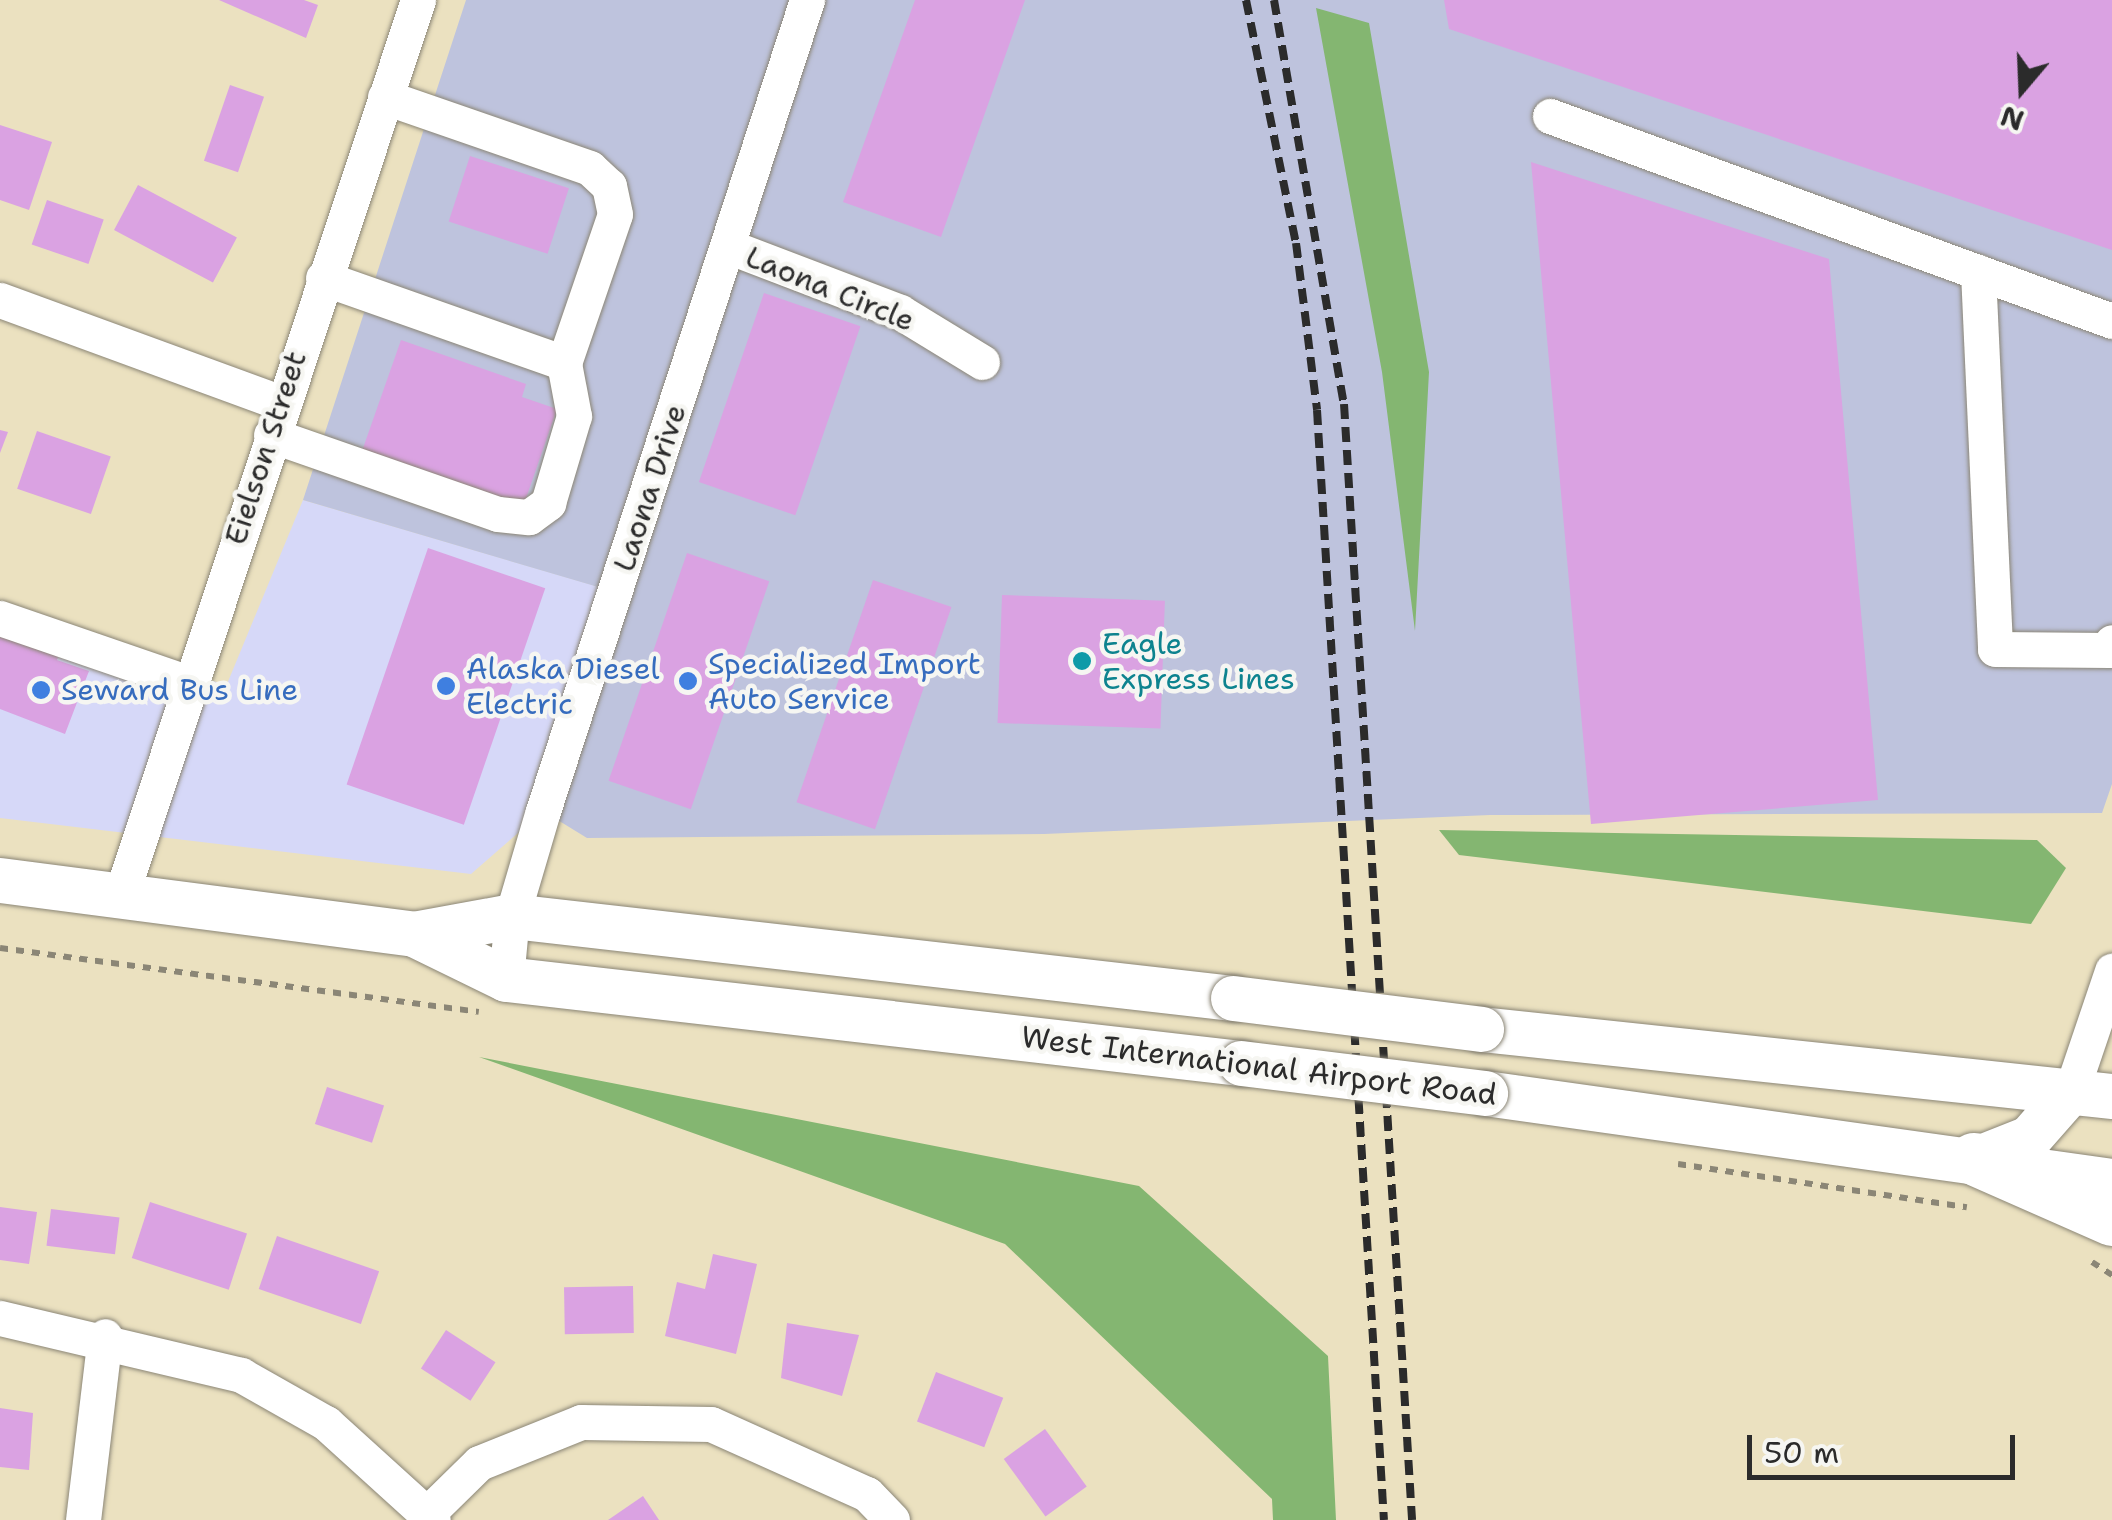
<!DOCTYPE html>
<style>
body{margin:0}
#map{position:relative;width:2112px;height:1520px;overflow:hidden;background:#ebe1c0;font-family:"Shantell Sans",sans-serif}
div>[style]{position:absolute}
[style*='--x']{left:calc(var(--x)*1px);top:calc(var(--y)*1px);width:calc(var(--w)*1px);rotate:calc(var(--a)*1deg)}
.built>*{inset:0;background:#d6d8f8}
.industrial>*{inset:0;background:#bec3dd}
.forest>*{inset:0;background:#84b671}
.building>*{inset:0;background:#daa2e2;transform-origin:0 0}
.path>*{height:6px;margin-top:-3px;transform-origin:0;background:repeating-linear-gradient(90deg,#8b8676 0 8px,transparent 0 16px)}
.roads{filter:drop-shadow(0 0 2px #8b8676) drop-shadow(0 0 2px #8b8676)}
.minor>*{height:35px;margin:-17.5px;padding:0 17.5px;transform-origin:17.5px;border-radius:17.5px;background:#fff}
.major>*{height:45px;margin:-22.5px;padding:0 22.5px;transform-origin:22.5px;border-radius:22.5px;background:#fff}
.highway>*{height:52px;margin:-26px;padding:0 26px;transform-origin:26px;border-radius:26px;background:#fff}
.rail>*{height:8px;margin-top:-4px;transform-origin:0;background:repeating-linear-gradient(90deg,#2b2b2b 0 15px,transparent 0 23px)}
.bridges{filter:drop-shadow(0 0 2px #8b8676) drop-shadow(0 0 2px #8b8676)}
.major-bridge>*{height:45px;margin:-22.5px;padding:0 22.5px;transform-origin:22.5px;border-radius:22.5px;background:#fff}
.dots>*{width:28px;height:28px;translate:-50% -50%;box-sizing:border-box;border:5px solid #f6f6f2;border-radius:50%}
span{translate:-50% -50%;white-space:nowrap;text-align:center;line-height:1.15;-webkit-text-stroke:9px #f6f6f2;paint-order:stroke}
.street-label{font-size:30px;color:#2b2b2b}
.culture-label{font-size:30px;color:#0d838f}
.left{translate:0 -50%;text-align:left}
.shop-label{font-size:30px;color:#366cbe}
.north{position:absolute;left:1972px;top:40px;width:100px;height:100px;-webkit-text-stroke:8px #f6f6f2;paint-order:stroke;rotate:199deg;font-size:28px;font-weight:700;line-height:40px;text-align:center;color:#2b2b2b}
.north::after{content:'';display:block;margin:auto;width:35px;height:45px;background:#2b2b2b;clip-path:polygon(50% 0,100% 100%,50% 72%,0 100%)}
.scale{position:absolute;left:1747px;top:1435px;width:268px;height:45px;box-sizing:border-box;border:5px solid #2b2b2b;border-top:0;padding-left:12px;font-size:30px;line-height:35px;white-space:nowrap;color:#2b2b2b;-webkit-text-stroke:8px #f6f6f2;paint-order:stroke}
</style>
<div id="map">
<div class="built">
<i style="clip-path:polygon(303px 500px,623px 594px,543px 811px,471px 874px,0 818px,0 615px,145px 668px,227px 684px)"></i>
</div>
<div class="industrial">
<i style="clip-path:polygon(466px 0,2112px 0,2112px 784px,2102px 813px,1490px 815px,1044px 834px,587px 838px,543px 811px,622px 594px,303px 500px)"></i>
</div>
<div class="forest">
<i style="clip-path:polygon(1316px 8px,1369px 23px,1429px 372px,1415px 631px,1382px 372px)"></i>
<i style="clip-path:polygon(1439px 830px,2037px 840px,2066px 868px,2031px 924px,1459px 855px)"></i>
<i style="clip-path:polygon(479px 1057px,1139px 1186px,1328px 1356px,1336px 1520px,1273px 1520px,1272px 1499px,1005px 1244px)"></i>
</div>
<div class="building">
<i style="clip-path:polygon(219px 0,304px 0,318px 5px,306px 38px)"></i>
<i style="clip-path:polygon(915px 0,1025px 0,941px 237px,843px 202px)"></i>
<i style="clip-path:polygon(1444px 0,2112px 0,2112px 250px,1449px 29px)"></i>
<i style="left:230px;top:85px;width:36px;height:80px;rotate:19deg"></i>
<i style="clip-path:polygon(0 125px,52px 142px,29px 210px,0 200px)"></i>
<i style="left:470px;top:156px;width:104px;height:69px;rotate:18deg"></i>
<i style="clip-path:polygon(1531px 162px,1829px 259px,1878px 800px,1591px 824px)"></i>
<i style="left:138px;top:185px;width:112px;height:51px;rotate:28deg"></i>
<i style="left:47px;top:200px;width:60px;height:47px;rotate:19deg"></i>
<i style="left:764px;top:293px;width:102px;height:200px;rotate:19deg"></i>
<i style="clip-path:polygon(401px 340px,526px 384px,522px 397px,557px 409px,523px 507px,362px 451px)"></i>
<i style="clip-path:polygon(0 430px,8px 432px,0 453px)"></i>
<i style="left:37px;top:431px;width:78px;height:61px;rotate:19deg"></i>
<i style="left:428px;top:548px;width:124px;height:250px;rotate:19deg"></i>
<i style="left:687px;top:553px;width:87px;height:241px;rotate:19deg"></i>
<i style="left:873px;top:580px;width:83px;height:235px;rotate:19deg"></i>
<i style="left:1002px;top:595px;width:163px;height:128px;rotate:2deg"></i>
<i style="clip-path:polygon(0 626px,61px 649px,57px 660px,89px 671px,65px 734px,0 709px)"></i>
<i style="left:327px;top:1087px;width:60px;height:39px;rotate:18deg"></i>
<i style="left:150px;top:1202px;width:102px;height:59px;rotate:18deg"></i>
<i style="clip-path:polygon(0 1207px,37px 1212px,29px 1264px,0 1260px)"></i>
<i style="left:51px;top:1209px;width:69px;height:37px;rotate:7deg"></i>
<i style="left:277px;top:1236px;width:108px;height:56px;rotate:19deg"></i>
<i style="clip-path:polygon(713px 1254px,757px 1264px,736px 1354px,665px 1336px,677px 1282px,705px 1289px)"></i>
<i style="left:633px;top:1286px;width:47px;height:69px;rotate:89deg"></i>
<i style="clip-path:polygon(787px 1323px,859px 1335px,842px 1396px,781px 1378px)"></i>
<i style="left:446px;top:1330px;width:59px;height:46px;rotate:33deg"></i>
<i style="left:936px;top:1372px;width:72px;height:53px;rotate:21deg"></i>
<i style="clip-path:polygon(0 1408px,33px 1413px,29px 1470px,0 1467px)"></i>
<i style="left:1045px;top:1429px;width:71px;height:51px;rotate:54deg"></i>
<i style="clip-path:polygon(643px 1496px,659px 1520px,608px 1520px)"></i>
</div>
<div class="path">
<i style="--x:0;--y:948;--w:483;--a:7.6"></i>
<i style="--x:1678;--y:1164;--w:292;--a:8.5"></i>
<i style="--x:2092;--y:1262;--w:24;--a:33"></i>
</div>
<div class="roads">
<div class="minor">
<i style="--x:1550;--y:116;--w:598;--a:20.04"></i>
<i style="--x:730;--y:247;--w:182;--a:20.9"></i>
<i style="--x:900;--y:312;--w:96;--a:31.4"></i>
<i style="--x:1978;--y:272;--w:377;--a:87.4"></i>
<i style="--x:1995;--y:649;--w:115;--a:0.5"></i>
<i style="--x:2110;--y:650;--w:8;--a:-76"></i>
<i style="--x:323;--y:278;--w:256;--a:19.4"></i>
<i style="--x:564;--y:363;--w:157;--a:-71.1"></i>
<i style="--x:615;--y:214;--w:29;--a:-102"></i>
<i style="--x:609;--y:186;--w:26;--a:-137"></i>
<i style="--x:590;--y:168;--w:217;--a:-160.9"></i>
<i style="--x:0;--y:300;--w:299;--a:20.1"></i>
<i style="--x:271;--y:435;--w:240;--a:19.2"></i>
<i style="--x:498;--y:514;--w:31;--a:6"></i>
<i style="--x:529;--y:517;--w:24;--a:-36"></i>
<i style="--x:548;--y:503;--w:91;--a:-73.4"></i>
<i style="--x:574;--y:416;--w:54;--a:-100.7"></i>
<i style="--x:0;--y:618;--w:200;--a:19"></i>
<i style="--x:120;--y:898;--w:946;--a:-71.64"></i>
<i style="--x:506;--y:979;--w:63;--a:-84.6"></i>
<i style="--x:512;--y:916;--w:109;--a:-73.6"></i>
<i style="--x:543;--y:811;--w:853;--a:-71.97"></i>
<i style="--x:2072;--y:1089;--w:125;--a:-71.3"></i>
<i style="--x:0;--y:1318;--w:248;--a:13.3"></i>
<i style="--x:241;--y:1375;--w:98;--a:29.5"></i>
<i style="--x:326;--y:1423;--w:144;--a:42.2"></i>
<i style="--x:428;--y:1513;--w:71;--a:-44.4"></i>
<i style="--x:479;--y:1463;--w:110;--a:-21.9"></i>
<i style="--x:581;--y:1422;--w:130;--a:0.9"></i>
<i style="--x:711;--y:1424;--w:171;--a:24.2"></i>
<i style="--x:867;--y:1494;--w:36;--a:46"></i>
<i style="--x:83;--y:1520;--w:185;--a:-83.2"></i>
</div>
<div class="major">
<i style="--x:0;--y:880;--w:418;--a:7.4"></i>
<i style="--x:414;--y:934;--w:100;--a:-10.4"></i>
<i style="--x:512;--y:916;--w:726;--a:6.49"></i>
<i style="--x:414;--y:934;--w:102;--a:26.1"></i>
<i style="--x:506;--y:979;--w:740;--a:6.52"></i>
<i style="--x:1481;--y:1029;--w:635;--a:6.06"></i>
<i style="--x:1485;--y:1093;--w:633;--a:7.99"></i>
<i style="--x:1976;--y:1159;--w:57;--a:-21.6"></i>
<i style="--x:2029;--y:1138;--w:65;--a:-48.7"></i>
</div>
<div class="highway">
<i style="--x:1974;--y:1159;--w:151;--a:23.8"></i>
</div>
</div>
<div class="rail">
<i style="--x:1246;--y:0;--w:248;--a:78.4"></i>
<i style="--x:1296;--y:243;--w:168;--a:82.8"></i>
<i style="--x:1317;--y:410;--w:1112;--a:86.55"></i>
<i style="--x:1274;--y:0;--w:410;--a:80.2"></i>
<i style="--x:1344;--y:404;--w:1118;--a:86.51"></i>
</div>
<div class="bridges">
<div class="major-bridge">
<i style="--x:1233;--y:998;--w:250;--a:7.1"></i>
<i style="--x:1241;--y:1063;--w:246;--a:7"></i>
</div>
</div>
<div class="dots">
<i style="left:1082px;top:661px;background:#0f9aa8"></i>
<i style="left:688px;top:681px;background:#3f7fe0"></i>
<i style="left:446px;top:686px;background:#3f7fe0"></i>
<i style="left:41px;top:690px;background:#3f7fe0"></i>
</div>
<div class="street-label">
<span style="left:830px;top:289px;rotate:22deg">Laona Circle</span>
<span style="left:266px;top:448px;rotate:-72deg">Eielson Street</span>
<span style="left:650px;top:488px;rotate:-72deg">Laona Drive</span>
<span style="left:1259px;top:1066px;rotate:7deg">West International Airport Road</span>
</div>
<div class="culture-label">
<span class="left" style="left:1102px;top:661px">Eagle<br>Express Lines</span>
</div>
<div class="shop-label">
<span class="left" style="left:708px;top:681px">Specialized Import<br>Auto Service</span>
<span class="left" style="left:466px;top:686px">Alaska Diesel<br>Electric</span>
<span class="left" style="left:61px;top:690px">Seward Bus Line</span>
</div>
<div class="north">N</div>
<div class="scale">50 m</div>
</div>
